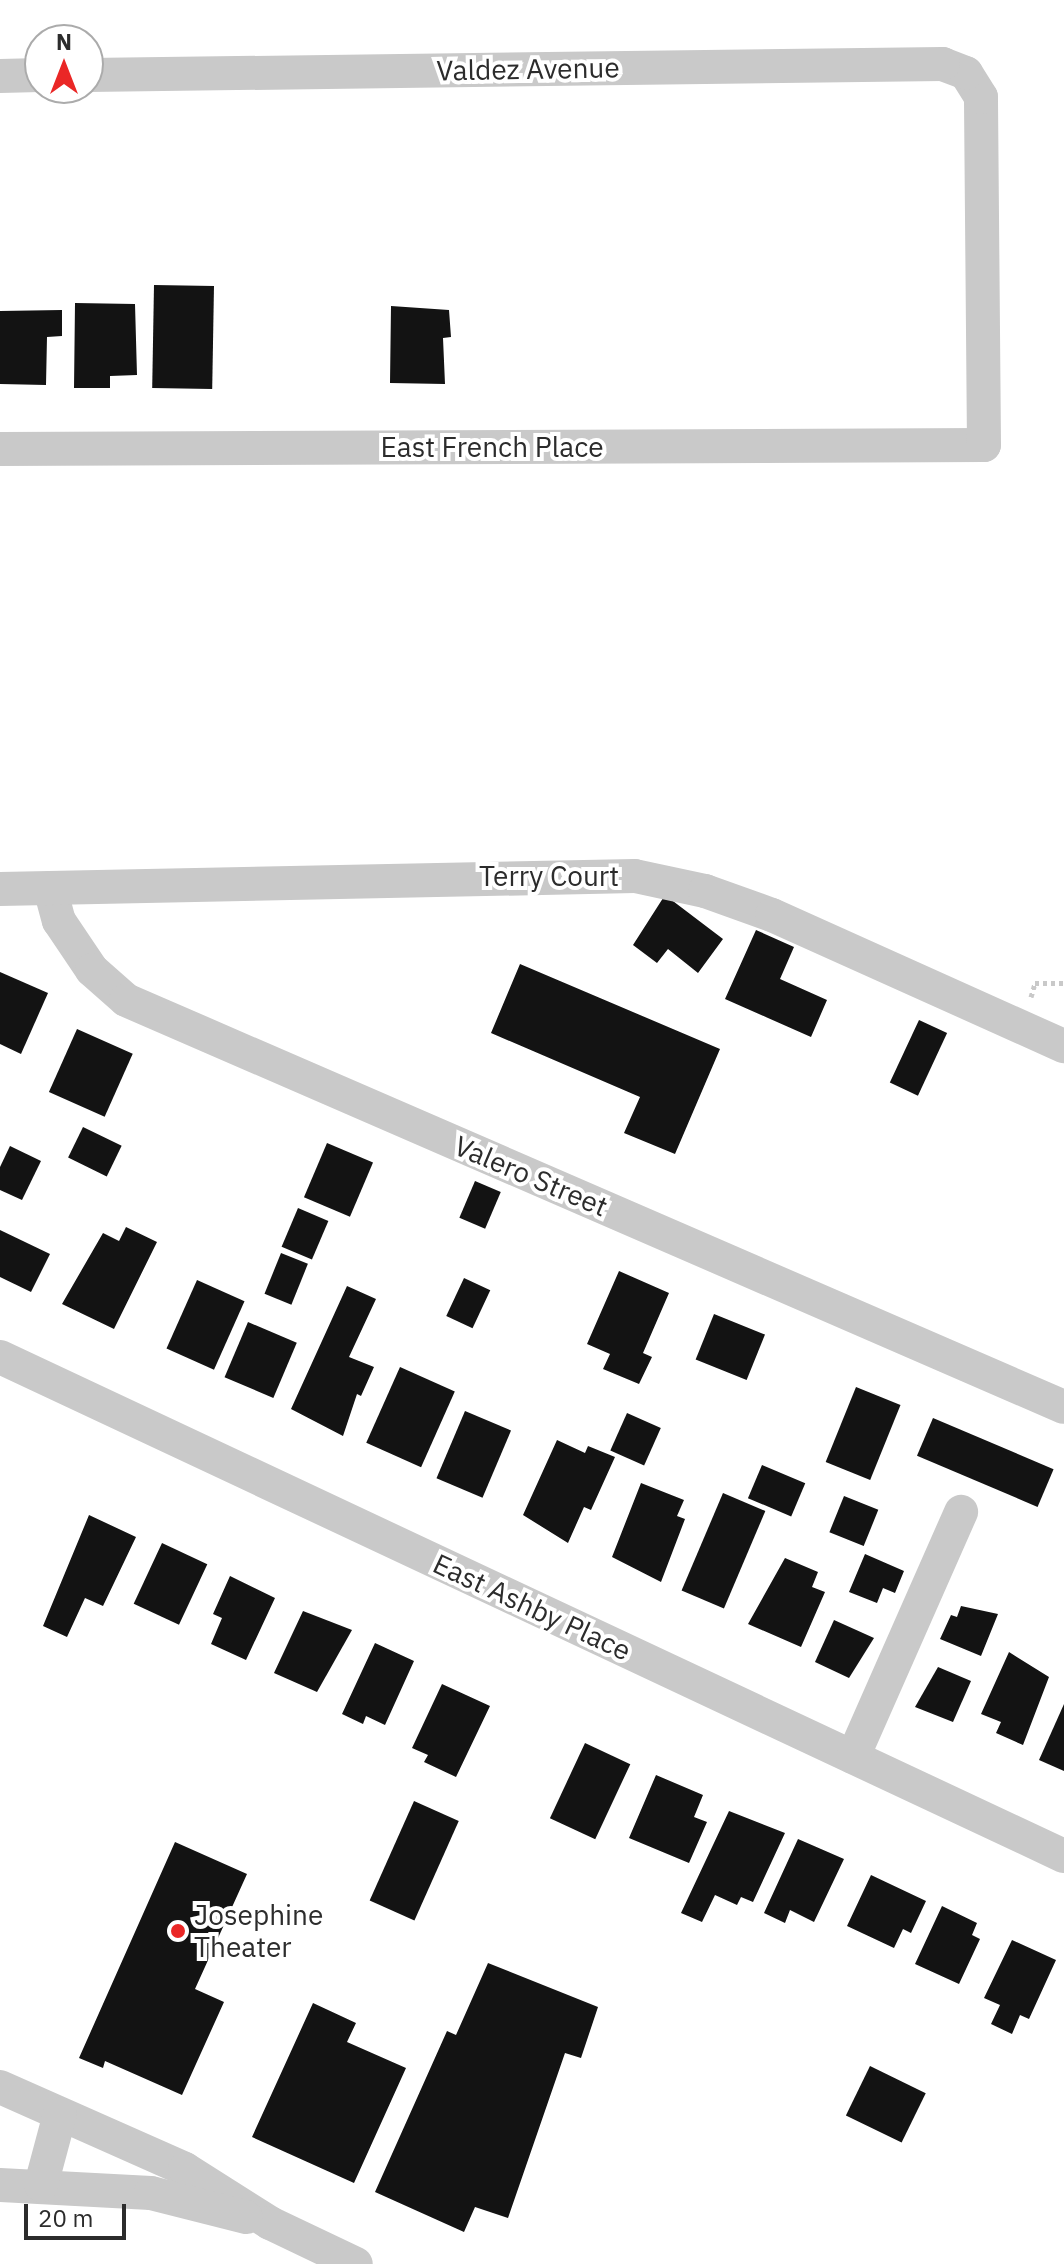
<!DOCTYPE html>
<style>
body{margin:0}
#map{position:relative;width:1064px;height:2264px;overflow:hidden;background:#fff;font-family:"IBM Plex Sans",sans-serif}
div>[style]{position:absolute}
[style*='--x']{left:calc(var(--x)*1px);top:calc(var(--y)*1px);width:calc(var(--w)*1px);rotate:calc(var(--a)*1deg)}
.building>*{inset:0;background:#131313;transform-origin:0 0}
.path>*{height:5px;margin-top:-2.5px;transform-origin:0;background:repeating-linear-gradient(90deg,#c9c9c9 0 4px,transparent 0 8px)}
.minor>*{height:34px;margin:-17px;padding:0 17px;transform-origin:17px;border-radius:17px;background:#c9c9c9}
.dots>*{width:22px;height:22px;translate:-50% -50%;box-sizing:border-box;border:4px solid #fff;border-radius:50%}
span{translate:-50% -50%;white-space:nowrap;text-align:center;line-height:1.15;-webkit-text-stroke:8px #fff;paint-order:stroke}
.street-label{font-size:28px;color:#2c2c2c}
.poi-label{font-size:28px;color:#2c2c2c}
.left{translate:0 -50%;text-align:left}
.north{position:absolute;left:24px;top:24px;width:80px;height:80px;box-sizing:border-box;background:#fff;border:2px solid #ababab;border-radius:50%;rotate:0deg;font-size:22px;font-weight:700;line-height:32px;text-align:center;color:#2c2c2c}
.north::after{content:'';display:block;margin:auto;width:28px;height:36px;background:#ea2726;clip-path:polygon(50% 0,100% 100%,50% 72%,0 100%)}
.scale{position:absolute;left:24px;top:2204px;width:102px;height:36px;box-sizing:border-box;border:4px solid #2c2c2c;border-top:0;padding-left:10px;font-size:24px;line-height:28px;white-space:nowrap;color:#2c2c2c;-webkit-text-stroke:6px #fff;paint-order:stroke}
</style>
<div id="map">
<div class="building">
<i style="left:154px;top:285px;width:60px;height:103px;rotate:1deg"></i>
<i style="clip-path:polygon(75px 303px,135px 304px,137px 375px,110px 376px,110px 388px,74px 388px)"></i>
<i style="clip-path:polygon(391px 306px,449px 310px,451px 337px,443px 338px,445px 384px,390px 383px)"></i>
<i style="clip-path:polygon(62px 310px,62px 336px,47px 337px,46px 385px,0 384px,0 311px)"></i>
<i style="clip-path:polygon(665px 895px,723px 939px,698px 973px,668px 949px,657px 963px,633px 945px)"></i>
<i style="clip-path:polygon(756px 930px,794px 947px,780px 979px,827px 1000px,811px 1037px,725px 999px)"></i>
<i style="clip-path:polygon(520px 964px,720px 1049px,675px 1154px,624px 1133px,640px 1097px,491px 1033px)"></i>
<i style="clip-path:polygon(0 972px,48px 993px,21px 1054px,0 1044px)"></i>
<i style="left:919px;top:1020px;width:31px;height:69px;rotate:25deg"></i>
<i style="left:77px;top:1029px;width:61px;height:69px;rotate:24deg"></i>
<i style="left:83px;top:1127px;width:43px;height:34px;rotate:26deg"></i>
<i style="left:327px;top:1143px;width:50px;height:59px;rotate:23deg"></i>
<i style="clip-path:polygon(10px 1146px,41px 1161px,22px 1200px,0 1190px,0 1167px)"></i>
<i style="left:475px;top:1181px;width:28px;height:40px;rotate:23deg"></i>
<i style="left:298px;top:1208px;width:33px;height:42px;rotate:23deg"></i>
<i style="clip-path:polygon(126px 1227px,157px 1242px,114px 1329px,62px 1304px,103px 1233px,119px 1241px)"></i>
<i style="clip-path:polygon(0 1230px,50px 1254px,31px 1292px,0 1277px)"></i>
<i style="left:281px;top:1253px;width:29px;height:44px;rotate:22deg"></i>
<i style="clip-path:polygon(619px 1271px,669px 1293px,643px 1353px,652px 1357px,639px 1384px,603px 1369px,610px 1354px,587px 1344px)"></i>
<i style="left:464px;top:1278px;width:29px;height:42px;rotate:25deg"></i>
<i style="left:197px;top:1280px;width:52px;height:75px;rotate:24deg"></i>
<i style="clip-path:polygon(347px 1286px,376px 1299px,349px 1357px,374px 1367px,361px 1396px,357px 1394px,343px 1436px,291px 1409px)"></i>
<i style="left:714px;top:1314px;width:55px;height:49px;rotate:22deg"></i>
<i style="left:248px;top:1322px;width:53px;height:60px;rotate:23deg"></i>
<i style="left:400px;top:1367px;width:60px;height:83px;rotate:24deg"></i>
<i style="left:856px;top:1387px;width:48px;height:81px;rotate:22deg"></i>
<i style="left:465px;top:1411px;width:50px;height:73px;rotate:23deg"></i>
<i style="left:627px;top:1413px;width:37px;height:41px;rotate:24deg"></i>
<i style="left:933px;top:1418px;width:131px;height:41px;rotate:23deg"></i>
<i style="clip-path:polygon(557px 1440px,585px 1453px,588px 1446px,615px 1457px,591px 1510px,584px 1507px,568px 1543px,523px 1515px)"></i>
<i style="left:762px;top:1465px;width:47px;height:36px;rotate:23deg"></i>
<i style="clip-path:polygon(641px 1483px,684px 1500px,677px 1516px,685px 1519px,661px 1582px,612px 1557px)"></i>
<i style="left:723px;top:1493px;width:46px;height:106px;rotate:23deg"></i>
<i style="left:844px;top:1496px;width:37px;height:39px;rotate:22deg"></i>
<i style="clip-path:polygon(89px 1515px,136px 1537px,103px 1606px,85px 1598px,67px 1637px,43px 1626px)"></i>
<i style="left:162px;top:1543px;width:50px;height:67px;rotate:25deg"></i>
<i style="clip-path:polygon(865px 1554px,904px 1571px,895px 1593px,883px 1588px,877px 1603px,849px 1592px)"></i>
<i style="clip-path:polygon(785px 1558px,818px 1572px,812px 1587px,825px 1592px,801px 1647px,748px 1624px)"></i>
<i style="clip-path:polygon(230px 1576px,275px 1598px,246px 1660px,211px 1644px,222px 1618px,213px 1614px)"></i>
<i style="clip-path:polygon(961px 1606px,998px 1614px,981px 1656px,940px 1639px,951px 1615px,957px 1617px)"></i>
<i style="clip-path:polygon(303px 1611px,352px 1630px,317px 1692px,274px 1673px)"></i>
<i style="clip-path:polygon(834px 1620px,874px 1638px,849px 1678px,815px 1662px)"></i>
<i style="clip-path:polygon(375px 1643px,414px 1661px,385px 1725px,366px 1716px,363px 1724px,342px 1714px)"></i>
<i style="clip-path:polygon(1009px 1652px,1049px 1677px,1023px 1745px,996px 1733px,1001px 1722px,981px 1714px)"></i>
<i style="clip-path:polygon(938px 1667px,971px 1681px,953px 1722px,915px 1707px)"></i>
<i style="clip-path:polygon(442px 1684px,490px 1706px,456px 1777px,424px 1762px,428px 1755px,412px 1748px)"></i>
<i style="clip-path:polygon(1064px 1704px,1064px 1771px,1039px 1760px)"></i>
<i style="left:585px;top:1743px;width:50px;height:83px;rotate:25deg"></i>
<i style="clip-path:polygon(656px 1775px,703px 1795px,694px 1817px,707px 1822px,689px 1863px,629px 1838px)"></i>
<i style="left:414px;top:1801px;width:49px;height:109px;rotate:24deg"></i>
<i style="clip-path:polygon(729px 1811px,785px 1833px,753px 1902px,741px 1897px,737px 1905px,715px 1895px,702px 1922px,681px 1913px)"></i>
<i style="clip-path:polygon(798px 1839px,844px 1859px,814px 1922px,790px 1910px,785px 1923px,764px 1913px)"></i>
<i style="clip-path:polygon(175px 1842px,247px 1874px,195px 1989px,224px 2002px,182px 2095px,105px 2061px,103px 2068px,79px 2058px)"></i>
<i style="clip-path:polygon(871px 1875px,926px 1901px,911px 1933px,903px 1929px,894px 1948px,847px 1926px)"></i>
<i style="clip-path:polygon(942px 1906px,977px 1923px,972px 1935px,980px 1939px,959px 1984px,915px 1964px)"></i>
<i style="clip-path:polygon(1012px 1940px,1056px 1960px,1029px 2019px,1020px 2015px,1012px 2034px,991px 2024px,1000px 2005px,984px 1998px)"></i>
<i style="clip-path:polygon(488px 1963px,598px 2007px,581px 2058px,565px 2053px,508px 2218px,475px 2207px,464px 2232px,375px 2192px,447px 2031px,456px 2035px)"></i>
<i style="clip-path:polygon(313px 2003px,356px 2023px,347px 2042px,406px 2068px,354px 2183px,252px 2137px)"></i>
<i style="left:870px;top:2066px;width:62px;height:55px;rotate:26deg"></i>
</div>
<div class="path">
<i style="--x:1031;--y:997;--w:15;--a:-74"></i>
<i style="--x:1035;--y:983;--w:29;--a:0"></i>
</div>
<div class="minor">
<i style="--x:0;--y:76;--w:40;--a:-1.4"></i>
<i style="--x:0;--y:449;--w:984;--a:-0.23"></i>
<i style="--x:984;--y:445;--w:348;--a:-90.5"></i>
<i style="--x:981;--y:97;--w:28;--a:-122"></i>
<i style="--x:966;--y:73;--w:25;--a:-159"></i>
<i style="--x:943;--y:64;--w:855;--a:179.26"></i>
<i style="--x:50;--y:888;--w:34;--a:75"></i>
<i style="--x:59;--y:921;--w:59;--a:56"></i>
<i style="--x:92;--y:970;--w:45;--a:41.4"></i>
<i style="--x:126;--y:1000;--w:1022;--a:23.46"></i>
<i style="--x:0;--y:889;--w:635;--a:-1.17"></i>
<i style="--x:635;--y:876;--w:72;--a:12.1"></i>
<i style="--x:705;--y:891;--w:71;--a:19.7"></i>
<i style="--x:772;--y:915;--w:320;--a:24.2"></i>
<i style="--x:0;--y:1357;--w:1175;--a:25.13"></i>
<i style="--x:853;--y:1757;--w:268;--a:-66.2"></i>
<i style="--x:0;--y:2087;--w:202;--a:23.9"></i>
<i style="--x:185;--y:2169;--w:101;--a:32.4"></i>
<i style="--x:270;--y:2223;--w:95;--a:25.5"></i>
<i style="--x:0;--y:2185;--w:151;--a:3"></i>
<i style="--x:151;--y:2193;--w:98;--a:14.2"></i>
<i style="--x:41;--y:2185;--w:73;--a:-75"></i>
</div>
<div class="dots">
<i style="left:178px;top:1931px;background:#ea2726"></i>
</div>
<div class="street-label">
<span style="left:528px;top:69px;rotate:-1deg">Valdez Avenue</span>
<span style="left:492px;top:447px">East French Place</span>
<span style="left:549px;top:876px">Terry Court</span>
<span style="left:531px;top:1176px;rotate:23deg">Valero Street</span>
<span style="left:532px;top:1607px;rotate:25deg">East Ashby Place</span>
</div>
<div class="poi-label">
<span class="left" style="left:194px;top:1931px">Josephine<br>Theater</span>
</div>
<div class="north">N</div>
<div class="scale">20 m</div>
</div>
